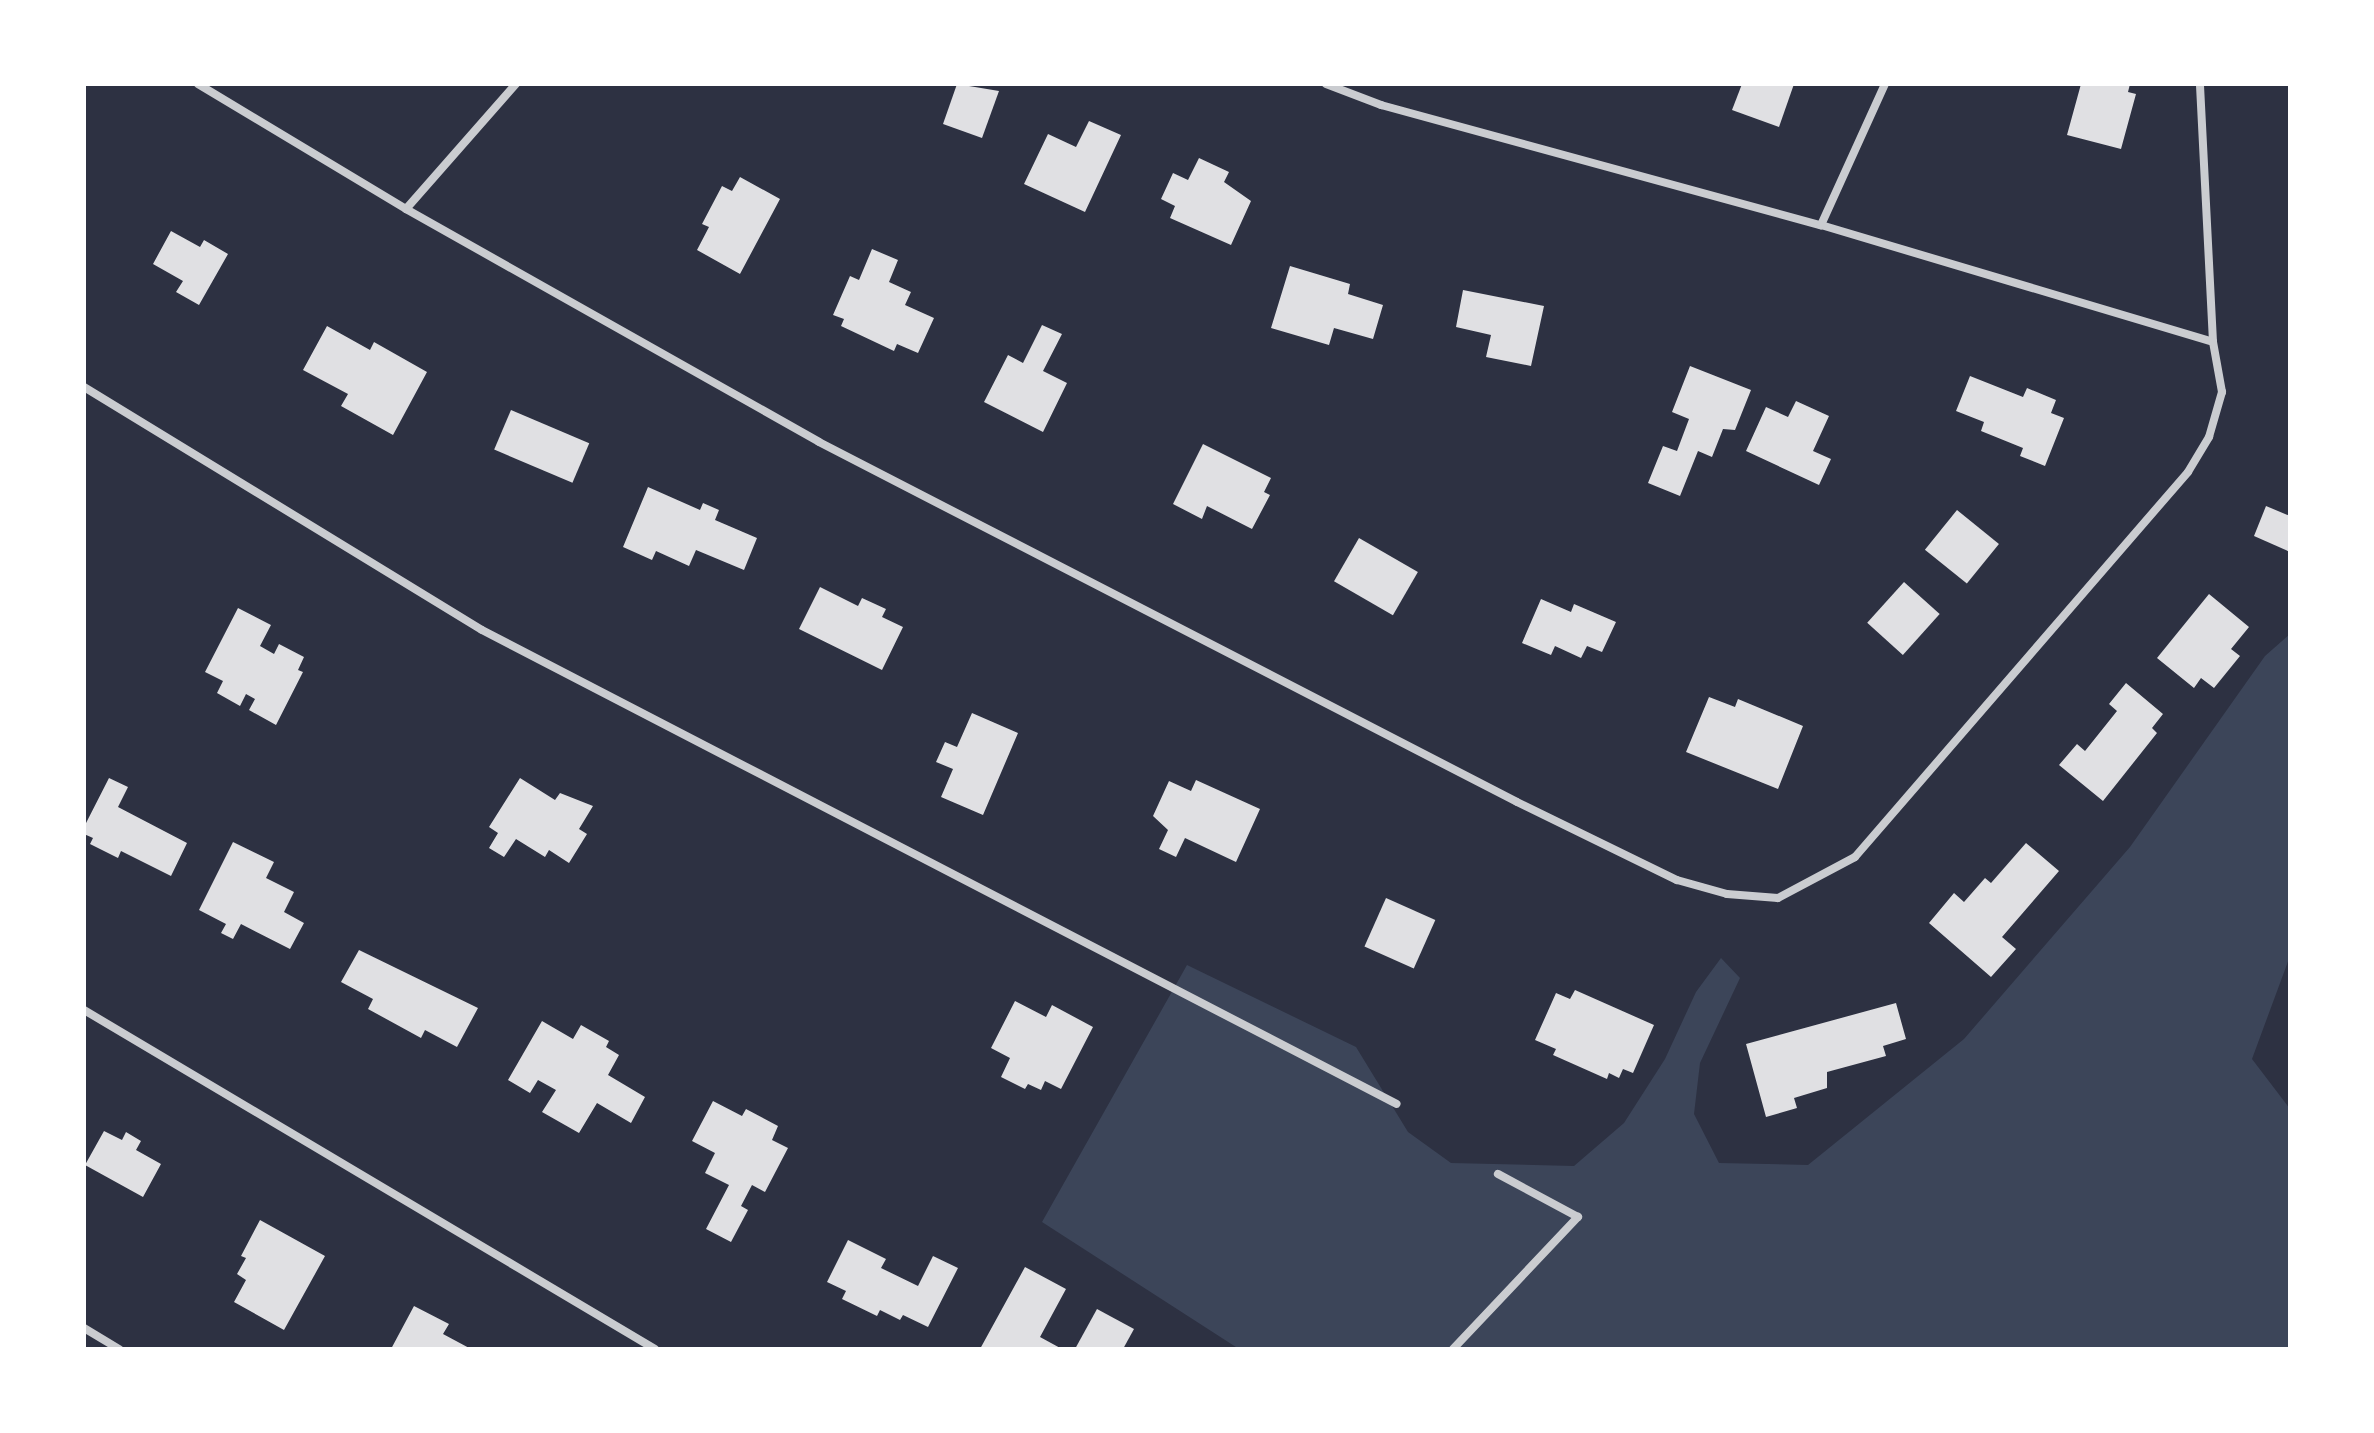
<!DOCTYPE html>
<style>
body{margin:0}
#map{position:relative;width:2374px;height:1433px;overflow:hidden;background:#2d3142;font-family:Barlow,sans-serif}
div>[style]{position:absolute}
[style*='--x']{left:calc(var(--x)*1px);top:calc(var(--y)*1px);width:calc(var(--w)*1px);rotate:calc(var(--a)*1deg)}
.green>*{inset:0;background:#3c4559}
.building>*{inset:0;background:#e0e0e3;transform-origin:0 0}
.minor>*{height:8px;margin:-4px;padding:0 4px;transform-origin:4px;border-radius:4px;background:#caccd0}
span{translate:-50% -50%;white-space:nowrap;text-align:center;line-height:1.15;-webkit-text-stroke:6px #fff;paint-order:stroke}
.frame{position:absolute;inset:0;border:86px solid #fff;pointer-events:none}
</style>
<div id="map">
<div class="green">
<i style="clip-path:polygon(2290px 634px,2290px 956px,2252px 1059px,2290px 1109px,2290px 1349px,1239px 1349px,1042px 1222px,1187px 965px,1356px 1047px,1408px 1132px,1451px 1163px,1574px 1166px,1624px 1123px,1665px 1059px,1696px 992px,1721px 958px,1740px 978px,1700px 1063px,1694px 1114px,1719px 1163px,1808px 1165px,1964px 1039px,2130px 847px,2265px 656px)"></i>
</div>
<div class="building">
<i style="clip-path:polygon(957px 84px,999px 91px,982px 138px,943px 124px)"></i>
<i style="clip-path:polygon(1742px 84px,1794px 84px,1779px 127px,1732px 110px)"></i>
<i style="clip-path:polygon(2081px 84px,2130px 84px,2128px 92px,2136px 94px,2121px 149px,2067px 135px)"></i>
<i style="clip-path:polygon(1089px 121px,1121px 135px,1085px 212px,1024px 184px,1048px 134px,1076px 147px)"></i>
<i style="clip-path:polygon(1199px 158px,1229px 172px,1224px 182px,1251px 201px,1231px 245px,1170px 218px,1175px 206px,1161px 199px,1173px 173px,1188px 180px)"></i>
<i style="clip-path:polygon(740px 177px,780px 199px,740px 274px,697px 250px,709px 227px,702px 224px,722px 186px,732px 191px)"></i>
<i style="clip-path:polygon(171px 231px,200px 247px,204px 240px,228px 254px,199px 305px,176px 292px,183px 281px,153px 264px)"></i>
<i style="clip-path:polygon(872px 249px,898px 260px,889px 282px,911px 292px,905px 305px,934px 318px,918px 353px,897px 344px,894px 351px,841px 326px,844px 319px,833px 315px,850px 276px,859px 280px)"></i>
<i style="clip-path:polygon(1290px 266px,1350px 284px,1348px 294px,1383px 305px,1373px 339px,1334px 328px,1329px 345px,1271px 328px)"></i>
<i style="clip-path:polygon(1463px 290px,1544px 306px,1531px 366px,1486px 357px,1491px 335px,1456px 327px)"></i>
<i style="clip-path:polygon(1042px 325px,1062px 334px,1043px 371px,1067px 383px,1043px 432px,984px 402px,1008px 355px,1023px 363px)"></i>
<i style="clip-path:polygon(327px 326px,370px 350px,374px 342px,427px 372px,393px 435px,341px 406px,348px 394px,303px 370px)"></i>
<i style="clip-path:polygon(1690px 366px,1751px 390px,1735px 430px,1723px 429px,1712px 457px,1698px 451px,1680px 496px,1648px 483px,1663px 446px,1677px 451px,1689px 419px,1672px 412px)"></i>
<i style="clip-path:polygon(1970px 376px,2023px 397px,2027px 388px,2056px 400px,2051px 413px,2064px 418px,2045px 466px,2020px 456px,2023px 448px,1981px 431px,1984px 422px,1956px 411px)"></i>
<i style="clip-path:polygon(1796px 401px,1829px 416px,1813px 451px,1831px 459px,1819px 485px,1746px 451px,1766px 407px,1788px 417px)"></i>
<i style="left:511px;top:410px;width:85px;height:43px;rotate:23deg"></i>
<i style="clip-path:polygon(1203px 444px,1271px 478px,1264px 492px,1270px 495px,1252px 529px,1207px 506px,1202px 519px,1173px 504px)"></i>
<i style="clip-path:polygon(648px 487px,700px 510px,703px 503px,719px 510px,715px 520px,757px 538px,744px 570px,696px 550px,689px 566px,656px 551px,652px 560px,623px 547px)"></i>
<i style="clip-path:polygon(2266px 506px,2290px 516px,2290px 552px,2254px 536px)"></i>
<i style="left:1957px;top:510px;width:54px;height:51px;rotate:39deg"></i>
<i style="left:1359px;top:538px;width:68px;height:50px;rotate:30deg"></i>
<i style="left:1904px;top:582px;width:48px;height:55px;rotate:42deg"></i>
<i style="clip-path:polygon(820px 587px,858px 606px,862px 598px,886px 609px,882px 617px,903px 627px,882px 670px,799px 629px)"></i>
<i style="clip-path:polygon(2209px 594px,2249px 627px,2231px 649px,2240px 656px,2214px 688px,2201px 678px,2194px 688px,2157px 658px)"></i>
<i style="clip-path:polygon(1541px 599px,1571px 612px,1574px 604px,1616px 622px,1602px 652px,1587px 646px,1581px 658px,1555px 646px,1551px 655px,1522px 643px)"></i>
<i style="clip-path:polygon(238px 608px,271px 625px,260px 646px,274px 654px,279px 644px,304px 657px,298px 670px,303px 672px,276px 725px,249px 710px,255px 699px,246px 694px,240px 706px,217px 693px,223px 681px,205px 672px)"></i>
<i style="clip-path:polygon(2126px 683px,2163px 714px,2152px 728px,2157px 733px,2103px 801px,2059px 765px,2077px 744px,2085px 751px,2117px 711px,2109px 704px)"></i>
<i style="clip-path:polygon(1709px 697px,1735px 707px,1738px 699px,1803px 726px,1778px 789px,1686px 752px)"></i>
<i style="clip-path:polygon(972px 713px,1018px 733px,983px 815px,941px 797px,953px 769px,936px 762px,945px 742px,957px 747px)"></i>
<i style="clip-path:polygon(109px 778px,128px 787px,118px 807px,187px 843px,171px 876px,121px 851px,118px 858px,90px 844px,93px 838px,84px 834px,84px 827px)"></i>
<i style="clip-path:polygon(520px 778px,555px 800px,560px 793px,593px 806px,579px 829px,587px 834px,569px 863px,549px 850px,545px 857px,516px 839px,504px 857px,489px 848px,498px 833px,489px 827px)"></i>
<i style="clip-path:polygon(1196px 780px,1260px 809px,1236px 862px,1185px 838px,1176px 857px,1159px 849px,1168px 830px,1153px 816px,1169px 781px,1191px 791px)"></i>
<i style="clip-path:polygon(233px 842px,274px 862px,266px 878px,294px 892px,284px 912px,304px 923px,290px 949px,241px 924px,233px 939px,221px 933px,226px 924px,199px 910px)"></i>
<i style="clip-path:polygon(2026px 843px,2059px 871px,2002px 937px,2016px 949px,1991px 977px,1929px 923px,1954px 893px,1964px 902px,1985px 878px,1991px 883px)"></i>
<i style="left:1386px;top:898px;width:54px;height:53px;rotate:24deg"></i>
<i style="clip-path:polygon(359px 950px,478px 1008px,457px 1047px,425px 1030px,421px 1038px,368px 1009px,373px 999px,341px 982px)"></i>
<i style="clip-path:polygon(1575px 990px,1654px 1025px,1633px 1073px,1623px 1069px,1619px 1078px,1609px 1073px,1607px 1079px,1553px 1055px,1556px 1049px,1535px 1040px,1556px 993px,1570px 999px)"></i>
<i style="clip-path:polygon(1015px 1001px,1046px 1017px,1052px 1005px,1093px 1027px,1061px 1089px,1045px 1081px,1041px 1090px,1028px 1084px,1025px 1089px,1001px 1077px,1010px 1058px,991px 1048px)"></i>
<i style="clip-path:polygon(1896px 1003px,1906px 1039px,1883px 1046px,1886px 1056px,1827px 1072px,1827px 1088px,1794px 1098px,1797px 1108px,1766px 1117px,1746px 1044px)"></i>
<i style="clip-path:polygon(542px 1021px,573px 1039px,581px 1025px,609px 1041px,606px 1047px,619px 1055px,608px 1075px,645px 1097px,631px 1123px,597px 1103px,579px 1133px,542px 1112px,556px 1090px,538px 1080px,530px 1093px,508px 1080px)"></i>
<i style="clip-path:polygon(713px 1101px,742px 1116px,746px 1109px,778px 1126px,772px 1140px,788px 1148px,765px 1192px,752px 1185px,741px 1206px,748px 1210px,731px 1242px,706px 1229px,729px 1185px,705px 1173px,715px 1153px,692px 1141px)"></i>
<i style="clip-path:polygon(104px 1131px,122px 1140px,126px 1132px,141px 1141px,136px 1150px,161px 1164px,143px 1197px,85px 1165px)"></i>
<i style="clip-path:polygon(260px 1220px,325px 1256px,284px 1330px,234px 1302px,246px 1280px,237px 1274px,246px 1258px,241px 1256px)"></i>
<i style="clip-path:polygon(848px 1240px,886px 1259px,881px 1268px,918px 1286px,933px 1256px,958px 1268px,928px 1327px,903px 1315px,900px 1320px,880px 1310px,877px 1316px,842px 1299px,846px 1291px,827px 1282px)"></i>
<i style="clip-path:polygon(1025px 1267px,1066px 1289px,1040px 1337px,1062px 1349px,980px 1349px)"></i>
<i style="clip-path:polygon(414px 1306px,449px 1324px,443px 1334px,471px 1349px,391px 1349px)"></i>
<i style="clip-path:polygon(1097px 1309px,1134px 1329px,1123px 1349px,1075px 1349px)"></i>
</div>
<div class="minor">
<i style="--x:198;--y:84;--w:243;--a:31"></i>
<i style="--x:406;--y:209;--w:474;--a:29.4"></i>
<i style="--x:819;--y:442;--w:785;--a:27.28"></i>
<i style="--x:1517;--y:802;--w:178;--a:26"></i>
<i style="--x:1677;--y:880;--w:52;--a:15.6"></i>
<i style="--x:1727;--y:894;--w:51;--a:4.5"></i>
<i style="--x:1778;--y:898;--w:87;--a:-28"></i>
<i style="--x:1855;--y:857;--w:509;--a:-49.14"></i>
<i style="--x:2188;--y:472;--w:41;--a:-59"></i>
<i style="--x:2209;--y:437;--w:47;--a:-73.9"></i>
<i style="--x:2222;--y:392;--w:51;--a:-100.2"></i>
<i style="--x:2213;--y:342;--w:258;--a:-92.9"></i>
<i style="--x:1326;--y:84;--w:59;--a:20.9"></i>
<i style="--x:1381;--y:105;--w:456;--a:15.3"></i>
<i style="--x:1821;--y:225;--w:409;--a:16.6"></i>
<i style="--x:406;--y:209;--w:167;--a:-48.7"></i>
<i style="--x:1821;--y:225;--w:155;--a:-65.6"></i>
<i style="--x:84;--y:387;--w:466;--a:31.4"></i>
<i style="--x:482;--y:630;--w:1030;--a:27.39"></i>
<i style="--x:84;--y:1010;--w:664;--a:30.7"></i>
<i style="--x:84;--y:1328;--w:41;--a:31"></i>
<i style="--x:1453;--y:1349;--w:182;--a:-46.6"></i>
<i style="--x:1578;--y:1217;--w:91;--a:-151.7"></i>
</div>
<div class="frame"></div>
</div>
